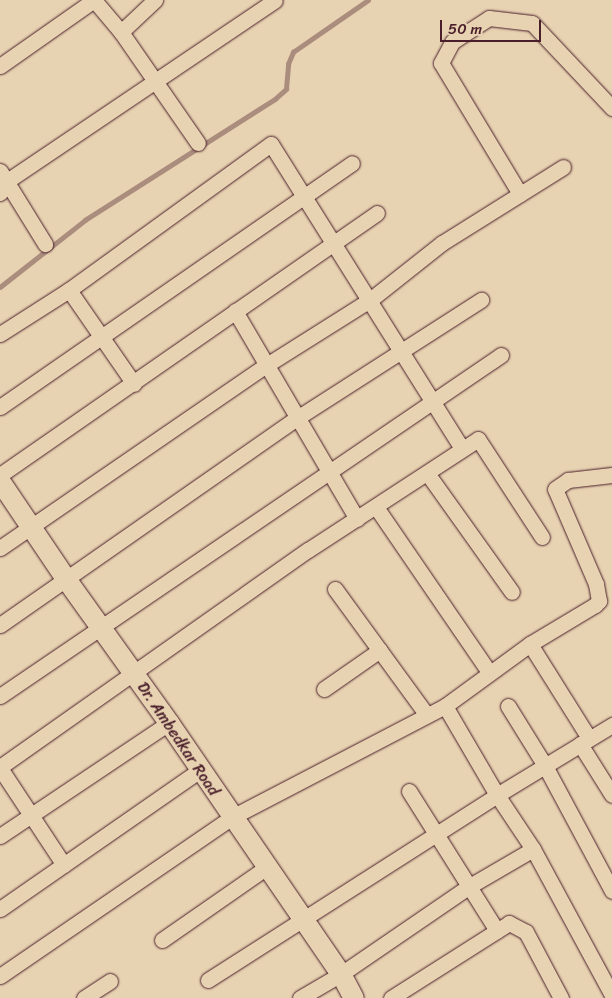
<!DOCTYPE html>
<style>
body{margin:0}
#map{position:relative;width:612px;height:998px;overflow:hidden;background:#e7d2b1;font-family:Sriracha,sans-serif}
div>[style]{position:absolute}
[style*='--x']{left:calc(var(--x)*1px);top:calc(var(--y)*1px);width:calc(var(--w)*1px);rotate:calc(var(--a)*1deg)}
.stream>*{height:4.5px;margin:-2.25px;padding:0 2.25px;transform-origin:2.25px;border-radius:2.25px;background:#ab8d7e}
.roads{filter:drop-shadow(0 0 1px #4a1f2b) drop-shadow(0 0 1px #4a1f2b)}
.minor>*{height:15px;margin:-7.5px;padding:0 7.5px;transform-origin:7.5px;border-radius:7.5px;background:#e7d2b1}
.tertiary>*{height:20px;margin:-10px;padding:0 10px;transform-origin:10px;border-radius:10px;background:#e7d2b1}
span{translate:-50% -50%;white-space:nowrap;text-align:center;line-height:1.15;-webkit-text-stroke:4.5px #e7d2b1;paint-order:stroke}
.street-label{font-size:16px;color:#4a1f2b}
.scale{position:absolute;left:440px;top:20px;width:101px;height:22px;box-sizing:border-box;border:2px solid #4a1f2b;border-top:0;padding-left:6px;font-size:15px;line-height:18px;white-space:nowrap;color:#4a1f2b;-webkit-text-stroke:4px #e7d2b1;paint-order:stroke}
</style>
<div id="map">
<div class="stream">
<i style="--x:0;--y:287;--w:108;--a:-38.2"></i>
<i style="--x:85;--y:220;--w:225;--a:-32.5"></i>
<i style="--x:275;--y:99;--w:15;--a:-42"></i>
<i style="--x:286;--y:89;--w:25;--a:-85"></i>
<i style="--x:288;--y:64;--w:13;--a:-67"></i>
<i style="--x:293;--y:52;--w:91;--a:-34.7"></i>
</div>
<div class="roads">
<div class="minor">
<i style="--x:94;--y:0;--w:42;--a:49.8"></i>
<i style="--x:121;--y:32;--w:135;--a:55.3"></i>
<i style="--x:121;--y:32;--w:47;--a:-43.3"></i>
<i style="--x:0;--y:66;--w:115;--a:-35.1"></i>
<i style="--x:0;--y:171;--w:86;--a:58.3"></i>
<i style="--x:0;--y:193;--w:14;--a:-60"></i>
<i style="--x:7;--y:181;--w:323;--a:-34"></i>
<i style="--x:520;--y:194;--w:153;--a:-121.1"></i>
<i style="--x:441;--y:63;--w:24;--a:-62"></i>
<i style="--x:452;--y:42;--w:44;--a:-33"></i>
<i style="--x:489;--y:18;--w:43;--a:6.6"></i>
<i style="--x:532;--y:23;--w:117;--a:46.7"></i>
<i style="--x:69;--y:290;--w:114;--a:55.3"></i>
<i style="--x:235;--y:311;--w:241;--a:59.6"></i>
<i style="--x:0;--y:334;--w:82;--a:-32.5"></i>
<i style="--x:69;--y:290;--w:249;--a:-35.9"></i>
<i style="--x:271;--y:144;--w:360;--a:57.9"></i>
<i style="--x:0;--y:407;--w:428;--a:-34.7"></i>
<i style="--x:427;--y:473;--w:146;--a:54.5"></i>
<i style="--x:0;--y:475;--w:459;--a:-34.8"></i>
<i style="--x:376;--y:507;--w:200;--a:55.6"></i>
<i style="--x:0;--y:548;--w:321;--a:-34.5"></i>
<i style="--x:265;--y:366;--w:124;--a:-32.2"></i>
<i style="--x:370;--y:300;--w:92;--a:-38.4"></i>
<i style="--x:442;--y:243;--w:143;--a:-32.1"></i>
<i style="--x:335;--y:589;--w:156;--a:53.9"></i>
<i style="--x:0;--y:625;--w:362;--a:-34.9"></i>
<i style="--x:297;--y:418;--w:219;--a:-32.7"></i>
<i style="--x:530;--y:644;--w:111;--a:57.9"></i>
<i style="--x:324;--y:689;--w:68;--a:-34.9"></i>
<i style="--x:0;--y:696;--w:606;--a:-34.24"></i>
<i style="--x:445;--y:706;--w:103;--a:59.7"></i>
<i style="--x:497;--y:795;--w:135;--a:-31.3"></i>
<i style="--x:508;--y:706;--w:68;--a:58.2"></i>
<i style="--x:544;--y:764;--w:144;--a:61.8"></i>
<i style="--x:580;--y:744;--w:60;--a:57.9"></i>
<i style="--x:0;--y:767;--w:377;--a:-35.2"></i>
<i style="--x:308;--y:550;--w:203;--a:-33.1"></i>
<i style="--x:478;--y:439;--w:117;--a:56.9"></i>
<i style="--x:0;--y:768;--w:116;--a:56.6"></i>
<i style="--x:409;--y:791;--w:165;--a:57.8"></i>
<i style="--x:0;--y:836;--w:203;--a:-33.8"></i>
<i style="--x:0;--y:909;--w:244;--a:-34.8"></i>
<i style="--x:162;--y:940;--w:128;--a:-34.8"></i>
<i style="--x:0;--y:976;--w:281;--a:-34.4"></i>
<i style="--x:232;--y:817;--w:240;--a:-27.5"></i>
<i style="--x:445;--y:706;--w:105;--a:-36.1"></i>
<i style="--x:530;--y:644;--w:76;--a:-31"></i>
<i style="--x:595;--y:605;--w:6;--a:-45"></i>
<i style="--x:599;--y:601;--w:17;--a:-100"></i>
<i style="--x:596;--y:584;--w:103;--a:-113.3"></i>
<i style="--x:555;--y:489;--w:16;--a:-35"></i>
<i style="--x:568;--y:480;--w:44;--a:-6.5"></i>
<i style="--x:208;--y:980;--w:343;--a:-32.6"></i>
<i style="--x:497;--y:795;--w:65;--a:56.3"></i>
<i style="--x:84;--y:998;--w:31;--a:-33"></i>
<i style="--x:300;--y:998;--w:48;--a:-30.3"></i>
<i style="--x:341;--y:974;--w:154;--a:-34.4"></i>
<i style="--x:468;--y:887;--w:75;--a:-30.3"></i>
<i style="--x:533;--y:849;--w:166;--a:61.6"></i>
<i style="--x:391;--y:998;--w:140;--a:-32.4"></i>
<i style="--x:509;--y:923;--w:19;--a:28"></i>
<i style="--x:526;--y:932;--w:75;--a:62.1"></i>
</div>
<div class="tertiary">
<i style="--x:0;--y:481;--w:118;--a:56"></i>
<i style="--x:66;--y:579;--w:177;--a:54.4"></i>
<i style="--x:169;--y:723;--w:304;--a:55.6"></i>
<i style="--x:341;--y:974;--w:27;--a:62"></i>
</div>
</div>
<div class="street-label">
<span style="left:178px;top:739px;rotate:56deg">Dr. Ambedkar Road</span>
</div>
<div class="scale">50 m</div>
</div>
